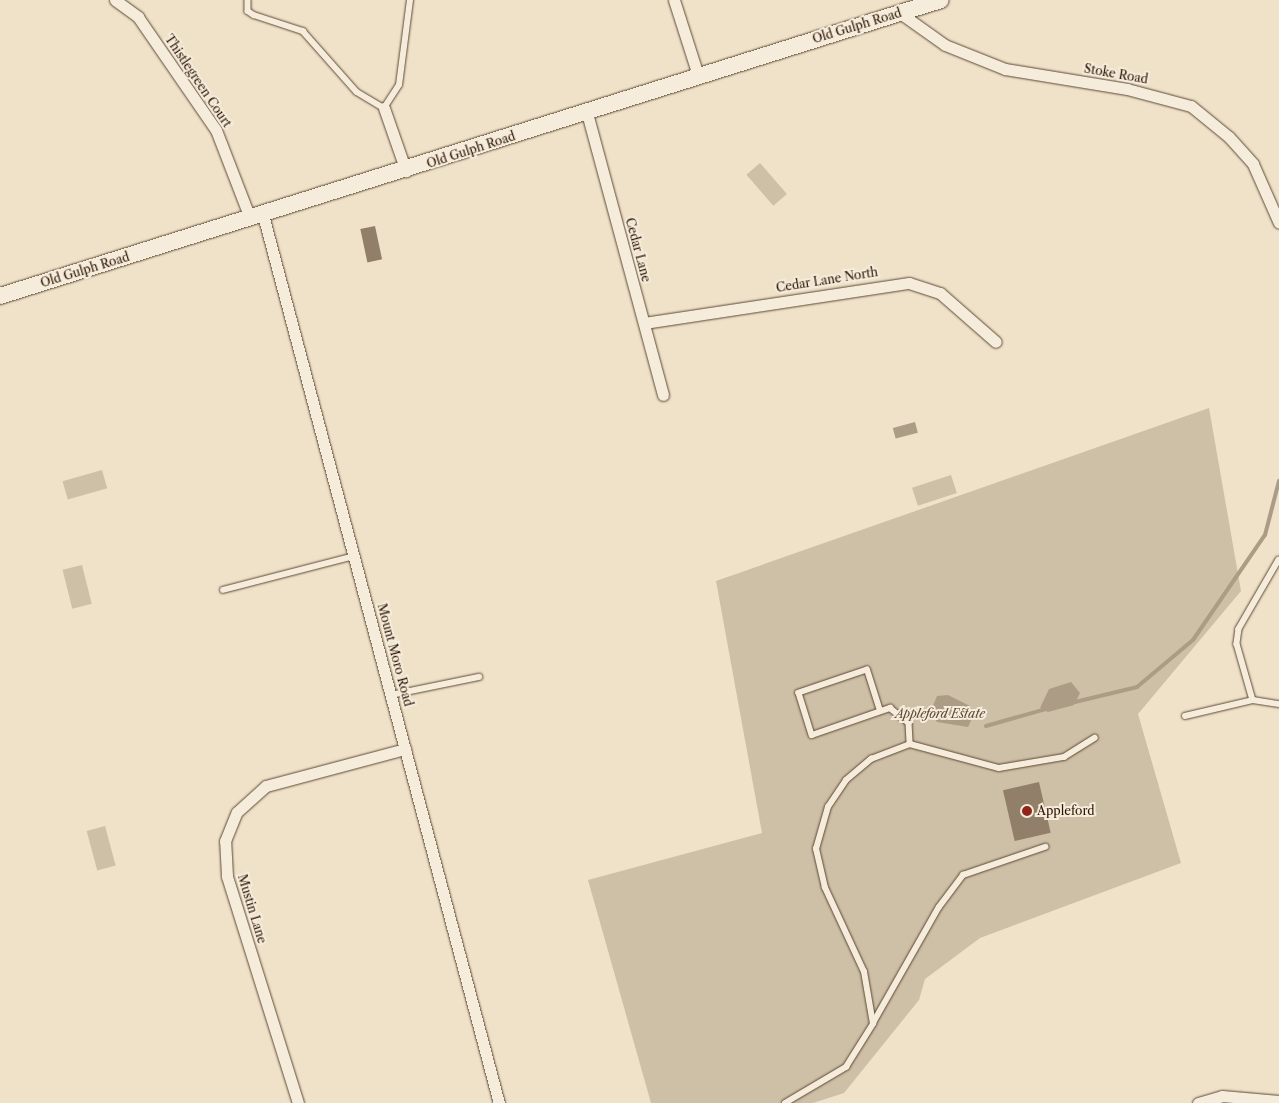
<!DOCTYPE html>
<style>
body{margin:0}
#map{position:relative;width:1279px;height:1103px;overflow:hidden;background:#efe2c9;font-family:"Libre Caslon Text",serif}
div>[style]{position:absolute}
[style*='--x']{left:calc(var(--x)*1px);top:calc(var(--y)*1px);width:calc(var(--w)*1px);rotate:calc(var(--a)*1deg)}
.green>*{inset:0;background:#cebfa7;transform-origin:0 0}
.water>*{inset:0;background:#ad9c85;transform-origin:0 0}
.stream>*{height:4px;margin:-2px;padding:0 2px;transform-origin:2px;border-radius:2px;background:#ad9c85}
.building>*{inset:0;background:#927f69;transform-origin:0 0}
.roads{filter:drop-shadow(0 0 1px #5e4832) drop-shadow(0 0 1px #5e4832)}
.lane>*{height:5.5px;margin:-2.75px;padding:0 2.75px;transform-origin:2.75px;border-radius:2.75px;background:#f5ecdc}
.street>*{height:11px;margin:-5.5px;padding:0 5.5px;transform-origin:5.5px;border-radius:5.5px;background:#f5ecdc}
.secondary>*{height:16px;margin:-8px;padding:0 8px;transform-origin:8px;border-radius:8px;background:#f5ecdc}
.dots>*{width:14px;height:14px;translate:-50% -50%;box-sizing:border-box;border:2px solid #f5ecdc;border-radius:50%}
span{translate:-50% -50%;white-space:nowrap;text-align:center;line-height:1.15;-webkit-text-stroke:4px #f5ecdc;paint-order:stroke}
.street-label{font-size:12px;color:#2d1400}
.park-label{font-size:12px;color:#5d4732;font-style:italic}
.poi-label{font-size:12px;color:#2d1400}
.left{translate:0 -50%;text-align:left}
</style>
<div id="map">
<div class="green">
<i style="left:760px;top:163px;width:41px;height:18px;rotate:49deg"></i>
<i style="clip-path:polygon(1209px 408px,1241px 591px,1138px 714px,1181px 863px,980px 938px,925px 979px,919px 1000px,844px 1093px,813px 1103px,651px 1103px,588px 880px,762px 833px,716px 581px)"></i>
<i style="left:102px;top:470px;width:19px;height:41px;rotate:74deg"></i>
<i style="left:951px;top:475px;width:19px;height:41px;rotate:72deg"></i>
<i style="left:82px;top:565px;width:40px;height:20px;rotate:76deg"></i>
<i style="left:105px;top:826px;width:41px;height:19px;rotate:75deg"></i>
</div>
<div class="water">
<i style="left:915px;top:422px;width:11px;height:23px;rotate:75deg"></i>
<i style="clip-path:polygon(1071px 682px,1080px 693px,1074px 705px,1048px 712px,1040px 708px,1049px 689px)"></i>
<i style="clip-path:polygon(948px 695px,970px 706px,974px 714px,968px 727px,937px 722px,930px 713px,937px 696px)"></i>
</div>
<div class="stream">
<i style="--x:1075;--y:702;--w:64;--a:-13.6"></i>
<i style="--x:1137;--y:687;--w:73;--a:-40"></i>
<i style="--x:1193;--y:640;--w:127;--a:-55.6"></i>
<i style="--x:1265;--y:535;--w:56;--a:-75.5"></i>
<i style="--x:986;--y:726;--w:62;--a:-15.8"></i>
</div>
<div class="building">
<i style="left:375px;top:226px;width:34px;height:15px;rotate:78deg"></i>
<i style="left:1039px;top:782px;width:52px;height:37px;rotate:77deg"></i>
</div>
<div class="roads">
<div class="lane">
<i style="--x:248;--y:0;--w:11;--a:90"></i>
<i style="--x:248;--y:11;--w:7;--a:34"></i>
<i style="--x:254;--y:15;--w:52;--a:18.1"></i>
<i style="--x:303;--y:31;--w:81;--a:48.5"></i>
<i style="--x:357;--y:92;--w:31;--a:31"></i>
<i style="--x:384;--y:108;--w:27;--a:-57"></i>
<i style="--x:399;--y:85;--w:86;--a:-82.6"></i>
<i style="--x:1279;--y:560;--w:80;--a:120.1"></i>
<i style="--x:1239;--y:629;--w:15;--a:98"></i>
<i style="--x:1237;--y:644;--w:58;--a:74.1"></i>
<i style="--x:1253;--y:700;--w:26;--a:9"></i>
<i style="--x:223;--y:590;--w:135;--a:-14.5"></i>
<i style="--x:391;--y:695;--w:90;--a:-11.6"></i>
<i style="--x:880;--y:711;--w:43;--a:-107.6"></i>
<i style="--x:867;--y:670;--w:72;--a:161.3"></i>
<i style="--x:799;--y:693;--w:44;--a:72.8"></i>
<i style="--x:812;--y:735;--w:83;--a:-19.1"></i>
<i style="--x:890;--y:708;--w:24;--a:38"></i>
<i style="--x:909;--y:723;--w:21;--a:87"></i>
<i style="--x:1185;--y:716;--w:70;--a:-13.2"></i>
<i style="--x:873;--y:1023;--w:133;--a:-60.4"></i>
<i style="--x:939;--y:907;--w:40;--a:-53"></i>
<i style="--x:963;--y:875;--w:87;--a:-18.9"></i>
<i style="--x:785;--y:1103;--w:71;--a:-30.5"></i>
<i style="--x:846;--y:1067;--w:51;--a:-57.9"></i>
<i style="--x:873;--y:1024;--w:53;--a:-99.8"></i>
<i style="--x:864;--y:972;--w:93;--a:-114.9"></i>
<i style="--x:825;--y:888;--w:40;--a:-103"></i>
<i style="--x:816;--y:849;--w:44;--a:-74.1"></i>
<i style="--x:828;--y:807;--w:32;--a:-56"></i>
<i style="--x:846;--y:780;--w:33;--a:-40"></i>
<i style="--x:871;--y:759;--w:42;--a:-21"></i>
<i style="--x:910;--y:744;--w:92;--a:15.1"></i>
<i style="--x:999;--y:768;--w:66;--a:-9.6"></i>
<i style="--x:1064;--y:757;--w:36;--a:-32"></i>
</div>
<div class="street">
<i style="--x:115;--y:0;--w:29;--a:36"></i>
<i style="--x:138;--y:17;--w:137;--a:55.4"></i>
<i style="--x:216;--y:130;--w:94;--a:68.9"></i>
<i style="--x:674;--y:0;--w:79;--a:72.3"></i>
<i style="--x:900;--y:13;--w:55;--a:35.4"></i>
<i style="--x:945;--y:45;--w:65;--a:21.8"></i>
<i style="--x:1005;--y:69;--w:124;--a:9.3"></i>
<i style="--x:1127;--y:89;--w:66;--a:14.9"></i>
<i style="--x:1191;--y:106;--w:49;--a:39.2"></i>
<i style="--x:1229;--y:137;--w:36;--a:48"></i>
<i style="--x:1253;--y:164;--w:64;--a:66.2"></i>
<i style="--x:384;--y:108;--w:67;--a:70.8"></i>
<i style="--x:587;--y:113;--w:292;--a:74.9"></i>
<i style="--x:263;--y:215;--w:919;--a:75.12"></i>
<i style="--x:644;--y:323;--w:268;--a:-8.6"></i>
<i style="--x:909;--y:283;--w:33;--a:18"></i>
<i style="--x:940;--y:293;--w:74;--a:41.2"></i>
<i style="--x:298;--y:1103;--w:238;--a:-107.4"></i>
<i style="--x:227;--y:876;--w:35;--a:-93"></i>
<i style="--x:225;--y:841;--w:31;--a:-68"></i>
<i style="--x:237;--y:812;--w:39;--a:-42"></i>
<i style="--x:266;--y:786;--w:144;--a:-14.9"></i>
<i style="--x:1198;--y:1103;--w:25;--a:-16"></i>
<i style="--x:1222;--y:1096;--w:57;--a:5"></i>
</div>
<div class="secondary">
<i style="--x:0;--y:296;--w:986;--a:-17.46"></i>
</div>
</div>
<div class="dots">
<i style="left:1027px;top:811px;background:#8f2418"></i>
</div>
<div class="street-label">
<span style="left:857px;top:26px;rotate:-17deg">Old Gulph Road</span>
<span style="left:1116px;top:74px;rotate:10deg">Stoke Road</span>
<span style="left:198px;top:81px;rotate:56deg">Thistlegreen Court</span>
<span style="left:471px;top:150px;rotate:-18deg">Old Gulph Road</span>
<span style="left:638px;top:250px;rotate:75deg">Cedar Lane</span>
<span style="left:85px;top:270px;rotate:-17deg">Old Gulph Road</span>
<span style="left:827px;top:280px;rotate:-9deg">Cedar Lane North</span>
<span style="left:395px;top:655px;rotate:75deg">Mount Moro Road</span>
<span style="left:252px;top:909px;rotate:73deg">Mustin Lane</span>
</div>
<div class="park-label">
<span style="left:940px;top:714px">Appleford Estate</span>
</div>
<div class="poi-label">
<span class="left" style="left:1037px;top:811px">Appleford</span>
</div>
</div>
